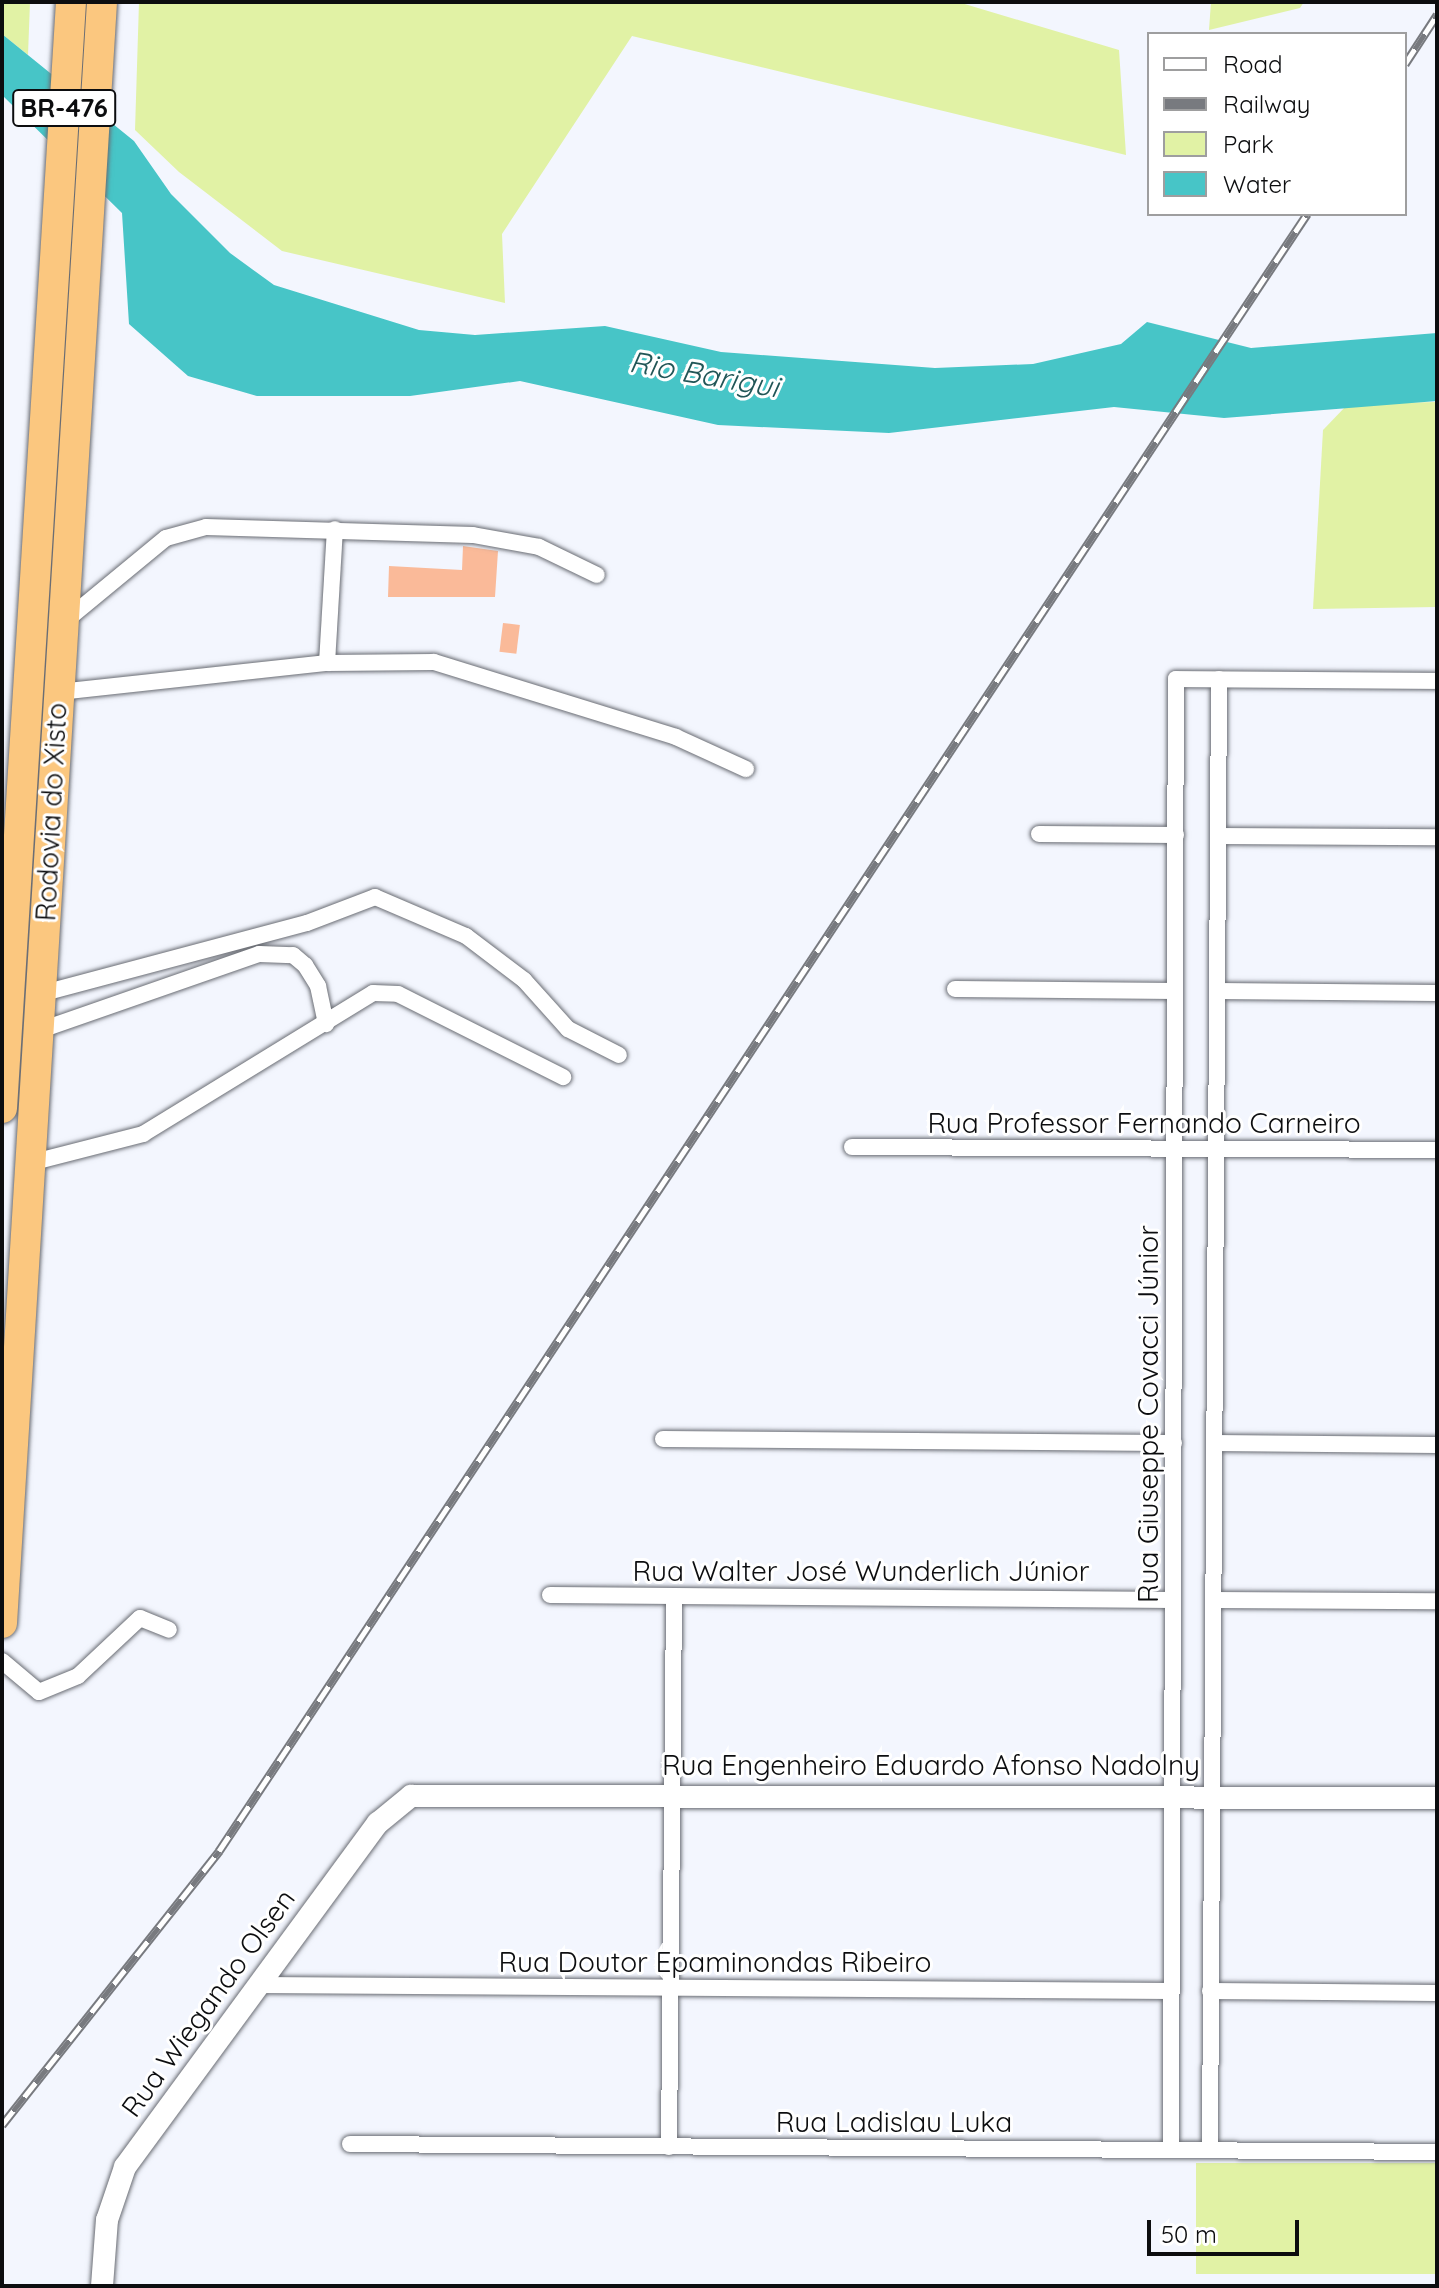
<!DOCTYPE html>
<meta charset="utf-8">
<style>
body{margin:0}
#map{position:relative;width:1439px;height:2288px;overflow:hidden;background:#f3f6fe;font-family:Quicksand,sans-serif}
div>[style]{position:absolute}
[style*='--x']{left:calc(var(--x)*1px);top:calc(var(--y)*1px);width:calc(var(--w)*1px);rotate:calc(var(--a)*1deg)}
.green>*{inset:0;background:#e1f2a5;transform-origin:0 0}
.water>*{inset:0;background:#47c5c7}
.building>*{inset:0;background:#faba99;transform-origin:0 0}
.roads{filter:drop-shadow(0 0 2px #696c73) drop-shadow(0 0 2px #696c73)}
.street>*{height:16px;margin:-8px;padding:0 8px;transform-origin:8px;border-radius:8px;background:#fff}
.secondary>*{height:22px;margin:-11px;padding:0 11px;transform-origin:11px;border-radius:11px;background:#fff}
.highway>*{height:30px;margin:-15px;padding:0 15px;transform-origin:15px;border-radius:15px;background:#fbc77f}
.rail>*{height:9px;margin-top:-4.5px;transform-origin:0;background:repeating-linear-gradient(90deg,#fff 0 18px,#787a7f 0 36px);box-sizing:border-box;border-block:2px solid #787a7f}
span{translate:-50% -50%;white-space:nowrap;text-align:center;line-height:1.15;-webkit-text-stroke:6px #fff;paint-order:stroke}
.shield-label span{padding:2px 6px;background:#fff;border:2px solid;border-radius:6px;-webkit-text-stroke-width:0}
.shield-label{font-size:26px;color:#0c0d0f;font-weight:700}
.street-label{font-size:28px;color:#0c0d0f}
.water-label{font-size:30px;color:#215657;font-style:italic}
.frame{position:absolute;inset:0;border:4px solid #0c0d0f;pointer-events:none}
.legend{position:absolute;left:1147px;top:32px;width:260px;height:184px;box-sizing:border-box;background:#fff;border:2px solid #9e9e9f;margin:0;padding:10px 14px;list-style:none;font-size:24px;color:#0c0d0f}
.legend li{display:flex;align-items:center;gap:16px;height:40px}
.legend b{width:40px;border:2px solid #9e9e9f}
.scale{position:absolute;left:1147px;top:2220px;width:152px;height:36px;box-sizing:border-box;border:4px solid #0c0d0f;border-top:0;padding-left:10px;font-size:24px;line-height:28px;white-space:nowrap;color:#0c0d0f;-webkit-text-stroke:6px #fff;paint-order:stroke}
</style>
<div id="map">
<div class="green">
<i style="clip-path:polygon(2px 2px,30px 2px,28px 55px,2px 34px)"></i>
<i style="clip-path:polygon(139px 2px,958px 2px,1119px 50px,1126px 155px,632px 36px,502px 234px,505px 303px,282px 251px,179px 172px,135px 130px)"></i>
<i style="clip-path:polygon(1211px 2px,1304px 2px,1300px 8px,1209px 30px)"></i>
<i style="clip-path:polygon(1437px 402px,1437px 607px,1313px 609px,1323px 430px,1348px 404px)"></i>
<i style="left:1196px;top:2163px;width:241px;height:111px"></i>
</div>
<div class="water">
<i style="clip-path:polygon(2px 34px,134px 141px,171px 194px,230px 253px,274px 285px,419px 330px,475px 335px,605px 326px,721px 352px,935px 368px,1033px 364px,1121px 344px,1147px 322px,1251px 348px,1437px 333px,1437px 401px,1224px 418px,1114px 407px,889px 433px,718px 425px,520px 381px,410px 396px,257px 396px,188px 376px,129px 324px,122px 213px,2px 95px)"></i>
</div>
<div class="building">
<i style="clip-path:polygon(463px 546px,498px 551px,495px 597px,388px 597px,389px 566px,462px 570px)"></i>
<i style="left:503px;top:623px;width:17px;height:29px;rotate:7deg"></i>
</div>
<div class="roads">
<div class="street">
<i style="--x:64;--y:622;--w:132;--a:-39.5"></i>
<i style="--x:166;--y:538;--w:41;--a:-15.4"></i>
<i style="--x:206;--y:527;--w:267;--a:1.7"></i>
<i style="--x:473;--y:535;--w:67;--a:10.3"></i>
<i style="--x:539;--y:547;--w:64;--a:25.8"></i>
<i style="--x:327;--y:663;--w:134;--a:-86.6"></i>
<i style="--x:59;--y:692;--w:270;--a:-6.2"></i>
<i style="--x:327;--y:663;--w:107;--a:-0.5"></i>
<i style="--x:434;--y:662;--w:253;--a:17.2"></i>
<i style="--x:676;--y:737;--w:77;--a:24.6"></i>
<i style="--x:1039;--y:834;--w:137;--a:0.4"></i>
<i style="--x:1218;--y:836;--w:219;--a:0.3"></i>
<i style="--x:955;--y:989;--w:220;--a:0.5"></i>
<i style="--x:1217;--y:991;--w:220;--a:0.5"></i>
<i style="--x:40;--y:994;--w:276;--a:-14.9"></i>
<i style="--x:307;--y:923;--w:73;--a:-20.9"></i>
<i style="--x:375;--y:897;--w:99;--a:23.2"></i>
<i style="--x:466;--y:936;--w:73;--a:37.2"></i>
<i style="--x:524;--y:980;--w:66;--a:48.1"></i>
<i style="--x:568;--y:1029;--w:57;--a:27"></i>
<i style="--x:38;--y:1031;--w:234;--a:-19.2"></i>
<i style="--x:259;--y:954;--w:34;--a:2"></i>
<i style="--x:293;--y:955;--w:16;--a:40"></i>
<i style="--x:305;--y:965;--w:25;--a:58"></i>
<i style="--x:318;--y:986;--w:39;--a:78"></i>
<i style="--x:852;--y:1147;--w:585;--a:0.29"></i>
<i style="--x:30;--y:1163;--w:117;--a:-14.4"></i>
<i style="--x:143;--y:1134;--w:270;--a:-31.5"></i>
<i style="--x:373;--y:993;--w:25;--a:2"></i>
<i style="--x:398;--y:994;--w:185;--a:26.7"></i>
<i style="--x:663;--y:1439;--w:511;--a:0.45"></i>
<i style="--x:1214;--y:1443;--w:223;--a:0.5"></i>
<i style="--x:550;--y:1595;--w:623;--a:0.46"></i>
<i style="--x:1213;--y:1600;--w:224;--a:0.3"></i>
<i style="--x:2;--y:1661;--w:48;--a:40"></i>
<i style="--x:39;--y:1692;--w:42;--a:-22.3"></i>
<i style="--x:78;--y:1676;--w:85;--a:-43.1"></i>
<i style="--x:140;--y:1618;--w:31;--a:22"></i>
<i style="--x:258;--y:1985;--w:913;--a:0.38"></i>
<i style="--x:1210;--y:1991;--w:227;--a:0.5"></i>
<i style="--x:350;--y:2144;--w:1087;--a:0.42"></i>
<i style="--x:669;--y:2147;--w:551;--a:-89.48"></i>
<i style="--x:1171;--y:2150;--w:1471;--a:-89.81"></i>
<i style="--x:1176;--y:679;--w:261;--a:0.4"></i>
<i style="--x:1210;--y:2150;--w:1471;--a:-89.65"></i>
</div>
<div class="secondary">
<i style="--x:102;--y:2286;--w:66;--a:-85.7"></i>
<i style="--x:107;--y:2220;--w:56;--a:-71.2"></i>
<i style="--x:125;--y:2167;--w:427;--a:-53.7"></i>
<i style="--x:378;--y:1823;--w:43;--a:-39.3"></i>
<i style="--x:411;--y:1796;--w:1026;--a:0.11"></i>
</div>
<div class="highway">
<i style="--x:2;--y:1108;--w:1108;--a:-86.43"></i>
<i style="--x:2;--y:1623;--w:1624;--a:-86.47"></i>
</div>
</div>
<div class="rail">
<i style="--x:1405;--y:64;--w:59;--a:-56.9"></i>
<i style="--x:2;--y:2125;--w:350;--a:-51.6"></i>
<i style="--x:219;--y:1851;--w:1966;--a:-56.39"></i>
</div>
<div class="shield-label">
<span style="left:64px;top:108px">BR-476</span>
</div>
<div class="street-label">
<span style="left:51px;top:812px;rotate:-87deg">Rodovia do Xisto</span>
<span style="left:1144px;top:1123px">Rua Professor Fernando Carneiro</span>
<span style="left:1148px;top:1414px;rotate:-90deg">Rua Giuseppe Covacci Júnior</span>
<span style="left:861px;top:1571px">Rua Walter José Wunderlich Júnior</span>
<span style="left:931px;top:1765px">Rua Engenheiro Eduardo Afonso Nadolny</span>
<span style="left:715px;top:1962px">Rua Doutor Epaminondas Ribeiro</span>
<span style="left:208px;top:2003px;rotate:-54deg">Rua Wiegando Olsen</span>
<span style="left:894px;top:2122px">Rua Ladislau Luka</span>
</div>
<div class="water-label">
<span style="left:704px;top:374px;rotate:10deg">Rio Barigui</span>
</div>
<div class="frame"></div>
<ul class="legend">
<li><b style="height:10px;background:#fff"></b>Road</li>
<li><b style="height:10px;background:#787a7f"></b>Railway</li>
<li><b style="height:22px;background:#e1f2a5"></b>Park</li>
<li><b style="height:22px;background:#47c5c7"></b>Water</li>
</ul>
<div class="scale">50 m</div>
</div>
